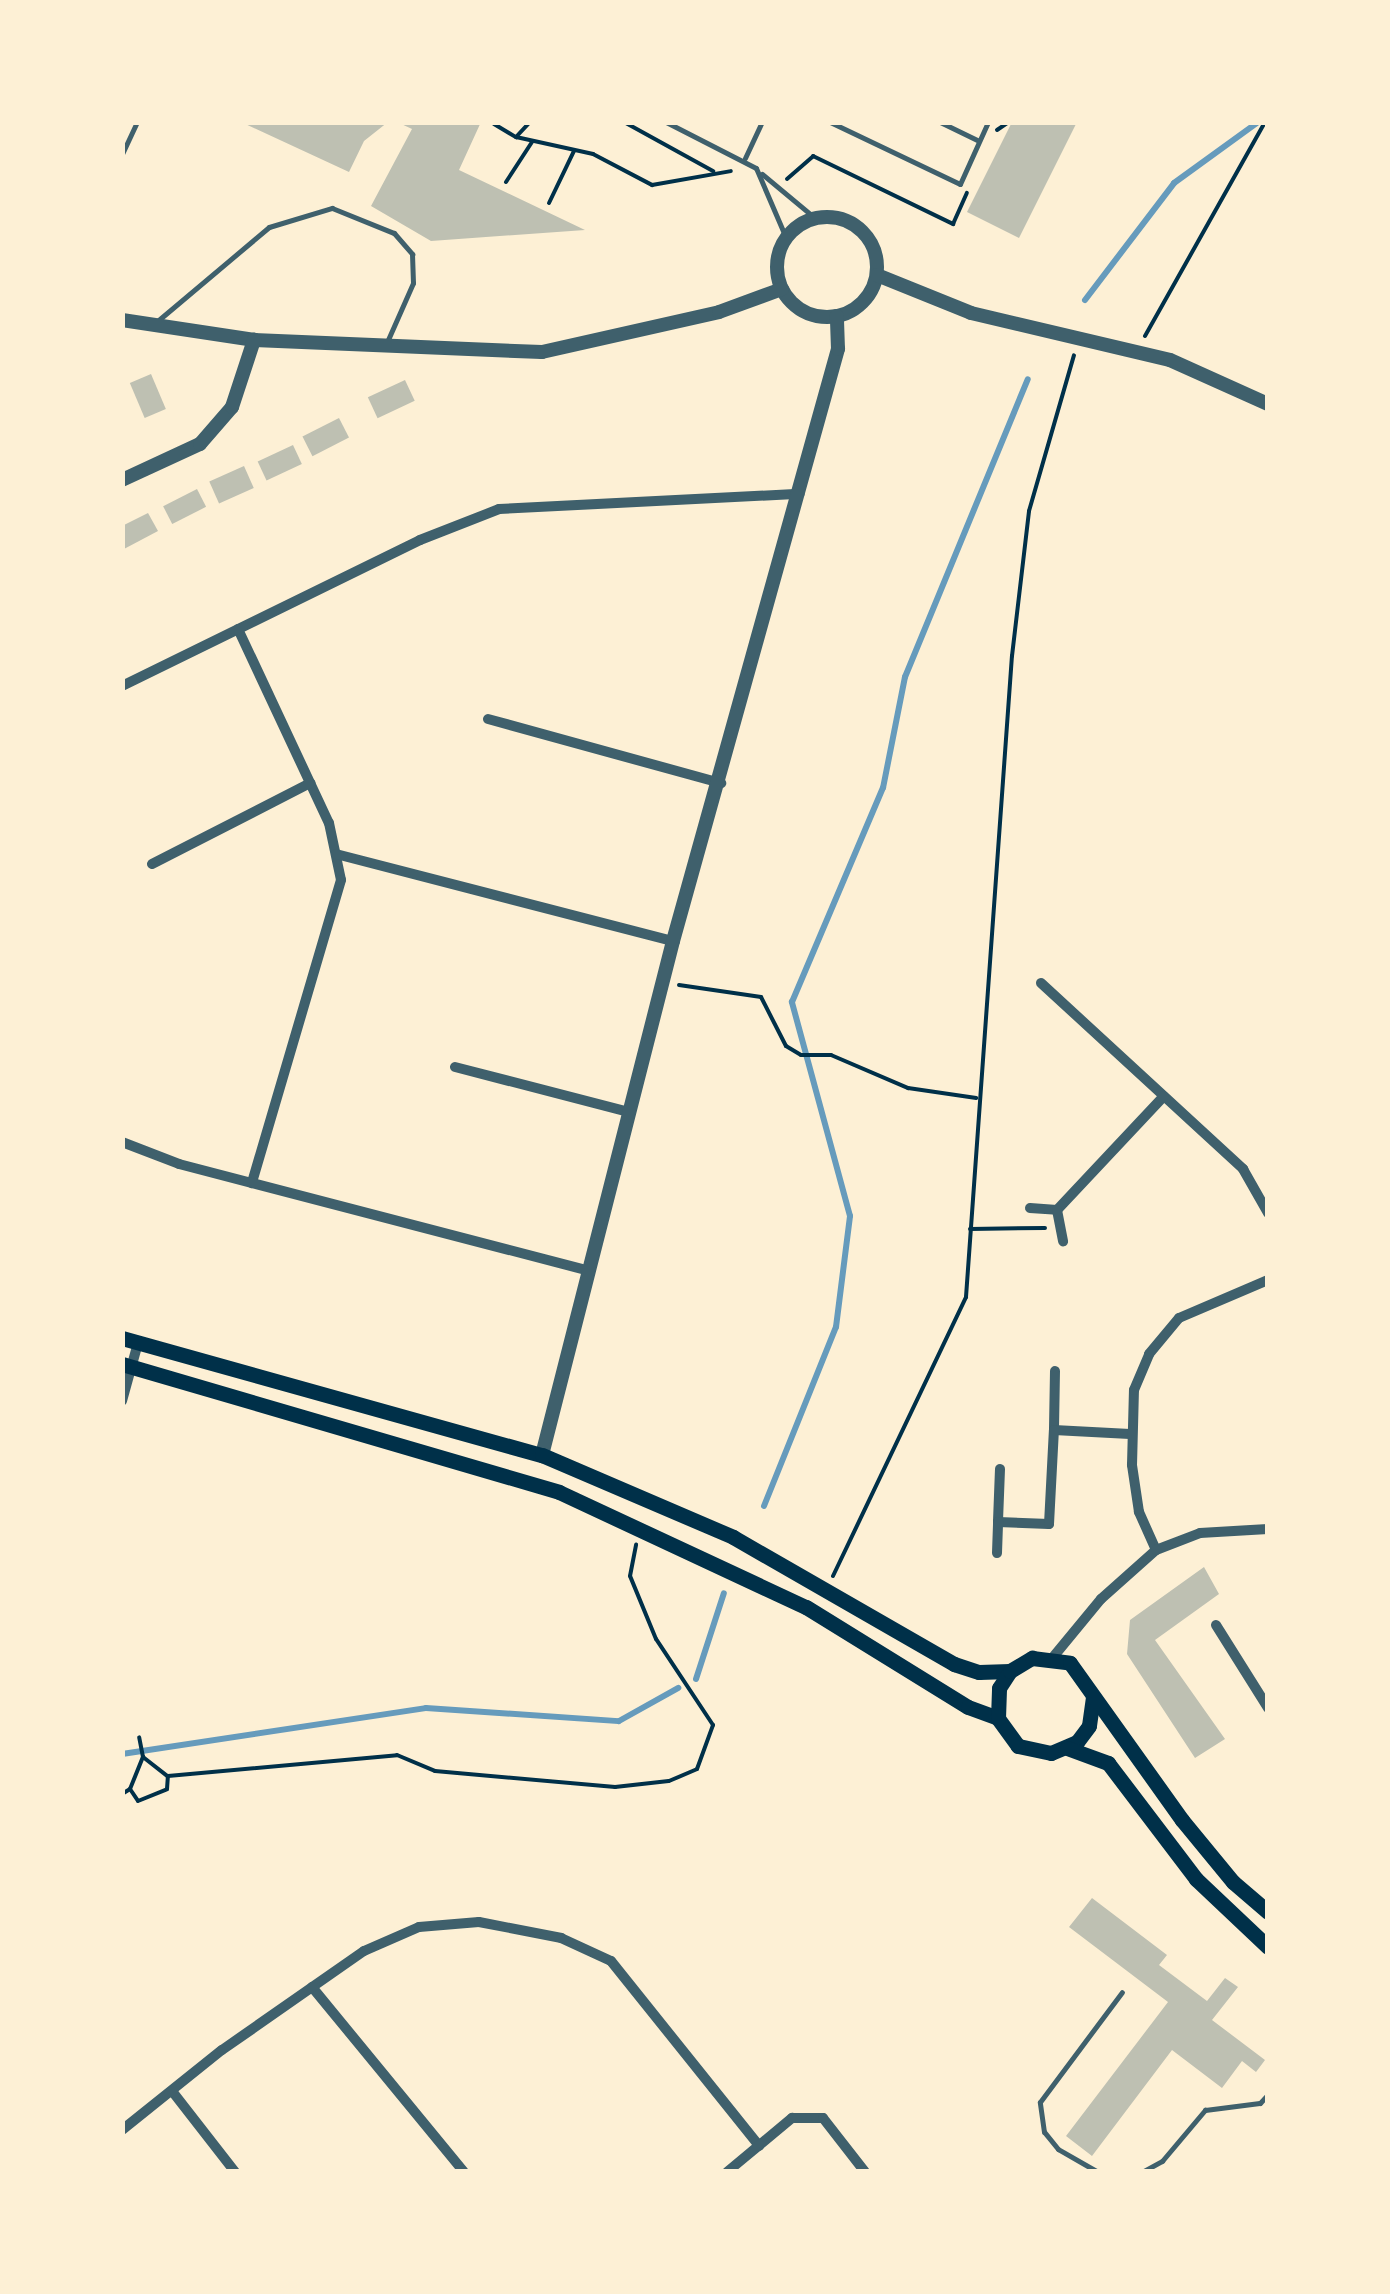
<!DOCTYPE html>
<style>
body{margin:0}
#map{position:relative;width:1390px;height:2294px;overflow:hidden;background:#fdf0d5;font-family:Merriweather,serif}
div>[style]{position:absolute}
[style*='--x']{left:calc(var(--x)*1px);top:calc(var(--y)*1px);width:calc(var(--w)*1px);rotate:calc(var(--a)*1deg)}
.stream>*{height:6px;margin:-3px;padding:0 3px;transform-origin:3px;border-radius:3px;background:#669bbc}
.building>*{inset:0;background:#bec0b2;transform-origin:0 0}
.path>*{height:4px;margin:-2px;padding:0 2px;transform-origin:2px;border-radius:2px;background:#003049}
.service>*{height:5px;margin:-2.5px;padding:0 2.5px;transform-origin:2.5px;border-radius:2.5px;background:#3f606c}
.minor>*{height:10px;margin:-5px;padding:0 5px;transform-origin:5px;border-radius:5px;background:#3f606c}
.tertiary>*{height:14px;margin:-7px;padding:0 7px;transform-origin:7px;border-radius:7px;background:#3f606c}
.tertiary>.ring{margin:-7px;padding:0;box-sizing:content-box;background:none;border:14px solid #3f606c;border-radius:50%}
.secondary>*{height:15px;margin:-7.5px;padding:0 7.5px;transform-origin:7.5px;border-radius:7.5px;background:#003049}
span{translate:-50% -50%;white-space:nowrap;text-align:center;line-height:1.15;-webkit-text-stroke:10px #fdf0d5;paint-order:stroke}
.frame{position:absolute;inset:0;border:125px solid #fdf0d5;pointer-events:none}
</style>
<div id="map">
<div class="stream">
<i style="--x:1085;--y:300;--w:147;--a:-52.7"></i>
<i style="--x:1174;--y:183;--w:102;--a:-35.9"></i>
<i style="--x:764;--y:1506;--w:193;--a:-68.1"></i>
<i style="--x:836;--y:1327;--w:112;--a:-82.8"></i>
<i style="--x:850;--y:1216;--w:222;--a:-105.2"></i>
<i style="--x:792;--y:1002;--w:233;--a:-67"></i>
<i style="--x:883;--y:788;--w:113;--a:-78.8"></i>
<i style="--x:905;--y:677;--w:322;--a:-67.6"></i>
<i style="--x:696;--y:1679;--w:90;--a:-72"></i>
<i style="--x:122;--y:1754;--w:307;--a:-8.6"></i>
<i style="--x:426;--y:1708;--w:193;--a:3.9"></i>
<i style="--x:619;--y:1721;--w:68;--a:-29.2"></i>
</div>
<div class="building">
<i style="clip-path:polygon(241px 122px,388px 122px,364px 141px,349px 172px)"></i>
<i style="clip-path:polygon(397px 122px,481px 122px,459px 170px,585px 230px,431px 241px,371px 206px,412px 129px)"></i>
<i style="clip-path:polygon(1012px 122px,1077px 122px,1019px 238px,967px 212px)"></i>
<i style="left:151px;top:374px;width:38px;height:23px;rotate:67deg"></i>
<i style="left:405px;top:380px;width:23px;height:41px;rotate:65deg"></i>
<i style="left:339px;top:418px;width:22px;height:41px;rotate:63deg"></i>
<i style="left:293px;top:445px;width:21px;height:39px;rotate:65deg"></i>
<i style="left:244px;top:466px;width:24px;height:38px;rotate:66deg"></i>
<i style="left:197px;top:489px;width:20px;height:38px;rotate:63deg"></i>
<i style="clip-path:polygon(148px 513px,158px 531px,124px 549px,122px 526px)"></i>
<i style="clip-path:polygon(1204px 1567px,1219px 1594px,1155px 1640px,1225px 1739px,1195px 1758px,1127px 1654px,1130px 1620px)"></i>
<i style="clip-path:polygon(1092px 1898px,1167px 1955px,1159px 1965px,1207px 2001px,1225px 1978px,1238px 1987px,1212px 2020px,1265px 2060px,1256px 2072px,1242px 2061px,1222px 2088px,1172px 2050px,1092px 2156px,1066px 2136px,1168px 2002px,1069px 1927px)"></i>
</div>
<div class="path">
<i style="--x:624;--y:122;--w:102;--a:28.8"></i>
<i style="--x:494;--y:124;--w:26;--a:31"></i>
<i style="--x:516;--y:137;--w:79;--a:12.4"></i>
<i style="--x:593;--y:154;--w:67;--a:27.7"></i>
<i style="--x:652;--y:185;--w:80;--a:-10"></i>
<i style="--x:997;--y:130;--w:14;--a:-34"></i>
<i style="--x:516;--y:137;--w:21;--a:-47"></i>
<i style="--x:787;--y:179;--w:35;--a:-41"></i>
<i style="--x:813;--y:156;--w:156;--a:25.9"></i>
<i style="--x:953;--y:224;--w:34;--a:-66"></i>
<i style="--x:506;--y:182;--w:48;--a:-57"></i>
<i style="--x:549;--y:203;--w:58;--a:-64.3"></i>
<i style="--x:1145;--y:336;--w:245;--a:-60.7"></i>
<i style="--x:679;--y:985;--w:83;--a:8.3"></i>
<i style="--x:761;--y:997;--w:55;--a:63"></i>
<i style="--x:786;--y:1046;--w:17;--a:31"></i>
<i style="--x:801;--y:1055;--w:30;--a:0"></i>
<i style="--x:831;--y:1055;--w:84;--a:23.2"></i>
<i style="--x:908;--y:1088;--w:69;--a:8.4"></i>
<i style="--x:970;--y:1229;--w:75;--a:-0.8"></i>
<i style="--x:833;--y:1576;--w:309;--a:-64.5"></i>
<i style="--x:966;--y:1297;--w:643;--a:-85.9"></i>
<i style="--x:1012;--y:656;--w:146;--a:-83.3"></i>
<i style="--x:1029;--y:511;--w:162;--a:-73.9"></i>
<i style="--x:143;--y:1757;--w:31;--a:38"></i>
<i style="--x:130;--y:1789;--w:35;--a:-68"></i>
<i style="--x:143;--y:1757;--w:20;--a:-101"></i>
<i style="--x:122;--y:1794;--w:9;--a:-32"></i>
<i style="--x:130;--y:1789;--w:14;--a:56"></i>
<i style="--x:138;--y:1801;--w:31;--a:-22"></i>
<i style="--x:167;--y:1789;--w:13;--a:-86"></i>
<i style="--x:168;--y:1776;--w:230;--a:-5.2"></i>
<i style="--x:397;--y:1755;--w:41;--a:22.8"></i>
<i style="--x:435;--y:1771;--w:181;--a:5.1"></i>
<i style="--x:615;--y:1787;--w:54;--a:-6.3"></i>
<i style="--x:669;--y:1781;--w:30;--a:-23"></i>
<i style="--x:697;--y:1769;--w:47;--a:-70"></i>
<i style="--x:713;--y:1725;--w:103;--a:-123.5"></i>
<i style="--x:656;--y:1639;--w:68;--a:-112.4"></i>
<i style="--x:630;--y:1576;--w:32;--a:-79"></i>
</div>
<div class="service">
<i style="--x:666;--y:122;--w:101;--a:27.1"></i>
<i style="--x:756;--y:168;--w:76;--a:66.8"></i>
<i style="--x:830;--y:122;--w:144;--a:25.5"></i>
<i style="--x:960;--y:184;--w:68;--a:-65.7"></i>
<i style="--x:940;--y:122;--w:43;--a:26"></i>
<i style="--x:122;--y:154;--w:35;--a:-65"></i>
<i style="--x:745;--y:158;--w:40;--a:-65"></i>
<i style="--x:762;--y:174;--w:69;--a:39.7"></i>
<i style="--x:155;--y:323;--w:149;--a:-40.1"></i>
<i style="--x:269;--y:227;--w:66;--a:-16.8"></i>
<i style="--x:332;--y:208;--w:67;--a:22"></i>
<i style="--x:394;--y:233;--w:28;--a:49"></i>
<i style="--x:412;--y:254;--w:29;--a:88"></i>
<i style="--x:413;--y:283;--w:64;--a:113.8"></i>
<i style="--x:1098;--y:2172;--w:46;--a:-150.1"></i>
<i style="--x:1058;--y:2149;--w:22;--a:-129"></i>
<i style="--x:1044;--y:2132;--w:30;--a:-98"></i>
<i style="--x:1040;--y:2102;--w:137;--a:-53.3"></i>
<i style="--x:1142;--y:2172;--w:23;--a:-29"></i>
<i style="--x:1162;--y:2161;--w:67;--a:-49.9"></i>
<i style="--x:1205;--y:2110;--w:55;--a:-7.3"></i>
<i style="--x:1260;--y:2103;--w:12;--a:-48"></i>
</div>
<div class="minor">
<i style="--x:238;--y:629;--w:214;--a:64.9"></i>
<i style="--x:329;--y:823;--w:58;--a:78.1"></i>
<i style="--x:341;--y:880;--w:316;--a:106.4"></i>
<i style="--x:122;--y:686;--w:332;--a:-26.1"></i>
<i style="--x:420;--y:540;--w:85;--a:-21.4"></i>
<i style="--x:499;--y:509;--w:301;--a:-2.9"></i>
<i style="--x:488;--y:719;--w:242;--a:15.4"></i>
<i style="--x:336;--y:854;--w:348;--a:14.5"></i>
<i style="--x:152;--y:864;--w:178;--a:-27.1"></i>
<i style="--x:1041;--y:983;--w:275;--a:42.6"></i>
<i style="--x:1243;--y:1169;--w:51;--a:60.4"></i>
<i style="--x:455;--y:1067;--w:180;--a:14.5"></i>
<i style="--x:122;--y:1142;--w:61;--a:21.1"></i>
<i style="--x:179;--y:1164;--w:424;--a:14.6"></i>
<i style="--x:1030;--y:1208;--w:27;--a:4"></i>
<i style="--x:1057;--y:1210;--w:156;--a:-46.8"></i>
<i style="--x:1057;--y:1210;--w:32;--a:79"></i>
<i style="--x:1055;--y:1371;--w:59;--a:91"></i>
<i style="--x:1054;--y:1430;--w:76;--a:3"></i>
<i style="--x:122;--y:1401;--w:60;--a:-74.6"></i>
<i style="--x:1000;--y:1469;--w:53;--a:92.2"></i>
<i style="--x:998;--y:1522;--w:51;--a:2.2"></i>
<i style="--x:1049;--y:1524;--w:94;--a:-87"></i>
<i style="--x:1156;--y:1550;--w:42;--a:-114.1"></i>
<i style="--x:1139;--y:1512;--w:48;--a:-98.5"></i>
<i style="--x:1132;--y:1465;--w:75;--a:-88.5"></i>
<i style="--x:1134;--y:1390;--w:39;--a:-67"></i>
<i style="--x:1149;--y:1354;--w:47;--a:-50.2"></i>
<i style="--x:1179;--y:1318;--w:97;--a:-23.1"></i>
<i style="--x:997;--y:1553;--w:31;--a:-88"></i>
<i style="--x:1216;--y:1625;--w:98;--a:57.9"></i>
<i style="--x:1054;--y:1656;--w:74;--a:-50.5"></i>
<i style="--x:1101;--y:1599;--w:74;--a:-41.7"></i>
<i style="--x:1156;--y:1550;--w:47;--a:-21.1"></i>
<i style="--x:1200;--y:1533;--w:68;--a:-3.4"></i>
<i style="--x:312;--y:1987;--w:239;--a:50.6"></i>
<i style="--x:172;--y:2091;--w:103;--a:52.1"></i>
<i style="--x:122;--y:2130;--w:128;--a:-38.7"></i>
<i style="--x:222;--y:2050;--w:173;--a:-34.9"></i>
<i style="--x:364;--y:1951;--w:60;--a:-23.6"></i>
<i style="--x:419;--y:1927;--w:60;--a:-4.8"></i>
<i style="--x:479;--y:1922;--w:84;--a:11"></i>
<i style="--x:561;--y:1938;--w:55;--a:24.7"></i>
<i style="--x:611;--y:1961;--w:237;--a:51.3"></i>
<i style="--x:727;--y:2172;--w:85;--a:-39.7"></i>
<i style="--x:792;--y:2118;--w:31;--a:0"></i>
<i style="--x:823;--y:2118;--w:68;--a:52.1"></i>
</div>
<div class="tertiary">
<i class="ring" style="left:777px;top:217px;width:86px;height:86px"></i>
<i style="--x:877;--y:275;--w:101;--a:22"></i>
<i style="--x:971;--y:313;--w:204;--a:13.3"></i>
<i style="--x:1170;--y:360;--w:107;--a:24.2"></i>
<i style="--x:122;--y:320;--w:134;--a:8.6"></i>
<i style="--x:254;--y:340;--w:288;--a:2.4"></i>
<i style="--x:542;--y:352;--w:181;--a:-12.7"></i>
<i style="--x:719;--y:312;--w:67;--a:-20.1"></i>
<i style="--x:122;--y:480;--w:86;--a:-24.8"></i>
<i style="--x:200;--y:444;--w:49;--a:-49.1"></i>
<i style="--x:232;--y:407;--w:71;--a:-71.8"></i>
<i style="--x:542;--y:1455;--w:530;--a:-75.7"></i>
<i style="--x:673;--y:941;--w:615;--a:-74.43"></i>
<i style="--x:838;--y:349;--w:33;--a:-92"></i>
</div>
<div class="secondary">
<i style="--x:122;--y:1338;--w:436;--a:15.6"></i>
<i style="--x:542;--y:1455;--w:208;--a:23.2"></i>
<i style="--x:733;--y:1537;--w:255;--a:29.9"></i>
<i style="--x:954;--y:1664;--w:26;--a:18"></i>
<i style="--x:979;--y:1672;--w:31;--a:-2"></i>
<i style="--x:122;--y:1364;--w:455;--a:16.3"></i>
<i style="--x:559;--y:1492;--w:272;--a:25"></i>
<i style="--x:806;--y:1607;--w:190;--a:31.7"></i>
<i style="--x:968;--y:1707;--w:32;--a:20"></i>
<i style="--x:1093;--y:1697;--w:29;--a:98"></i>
<i style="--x:1089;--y:1726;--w:20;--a:127"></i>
<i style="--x:1077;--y:1742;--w:28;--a:157"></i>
<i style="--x:1051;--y:1753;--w:34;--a:-168"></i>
<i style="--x:1018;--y:1746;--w:34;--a:-126"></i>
<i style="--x:998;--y:1718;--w:30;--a:-88"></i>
<i style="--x:999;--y:1688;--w:20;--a:-57"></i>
<i style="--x:1010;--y:1671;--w:26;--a:-31"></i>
<i style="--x:1032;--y:1658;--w:38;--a:7"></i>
<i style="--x:1070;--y:1663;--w:193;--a:54.5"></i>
<i style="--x:1182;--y:1820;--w:80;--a:50.6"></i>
<i style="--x:1233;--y:1882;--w:46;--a:40.6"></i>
<i style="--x:1067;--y:1748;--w:44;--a:20.1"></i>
<i style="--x:1108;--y:1763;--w:146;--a:52.8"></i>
<i style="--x:1196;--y:1879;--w:99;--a:43.4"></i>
</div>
<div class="frame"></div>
</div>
